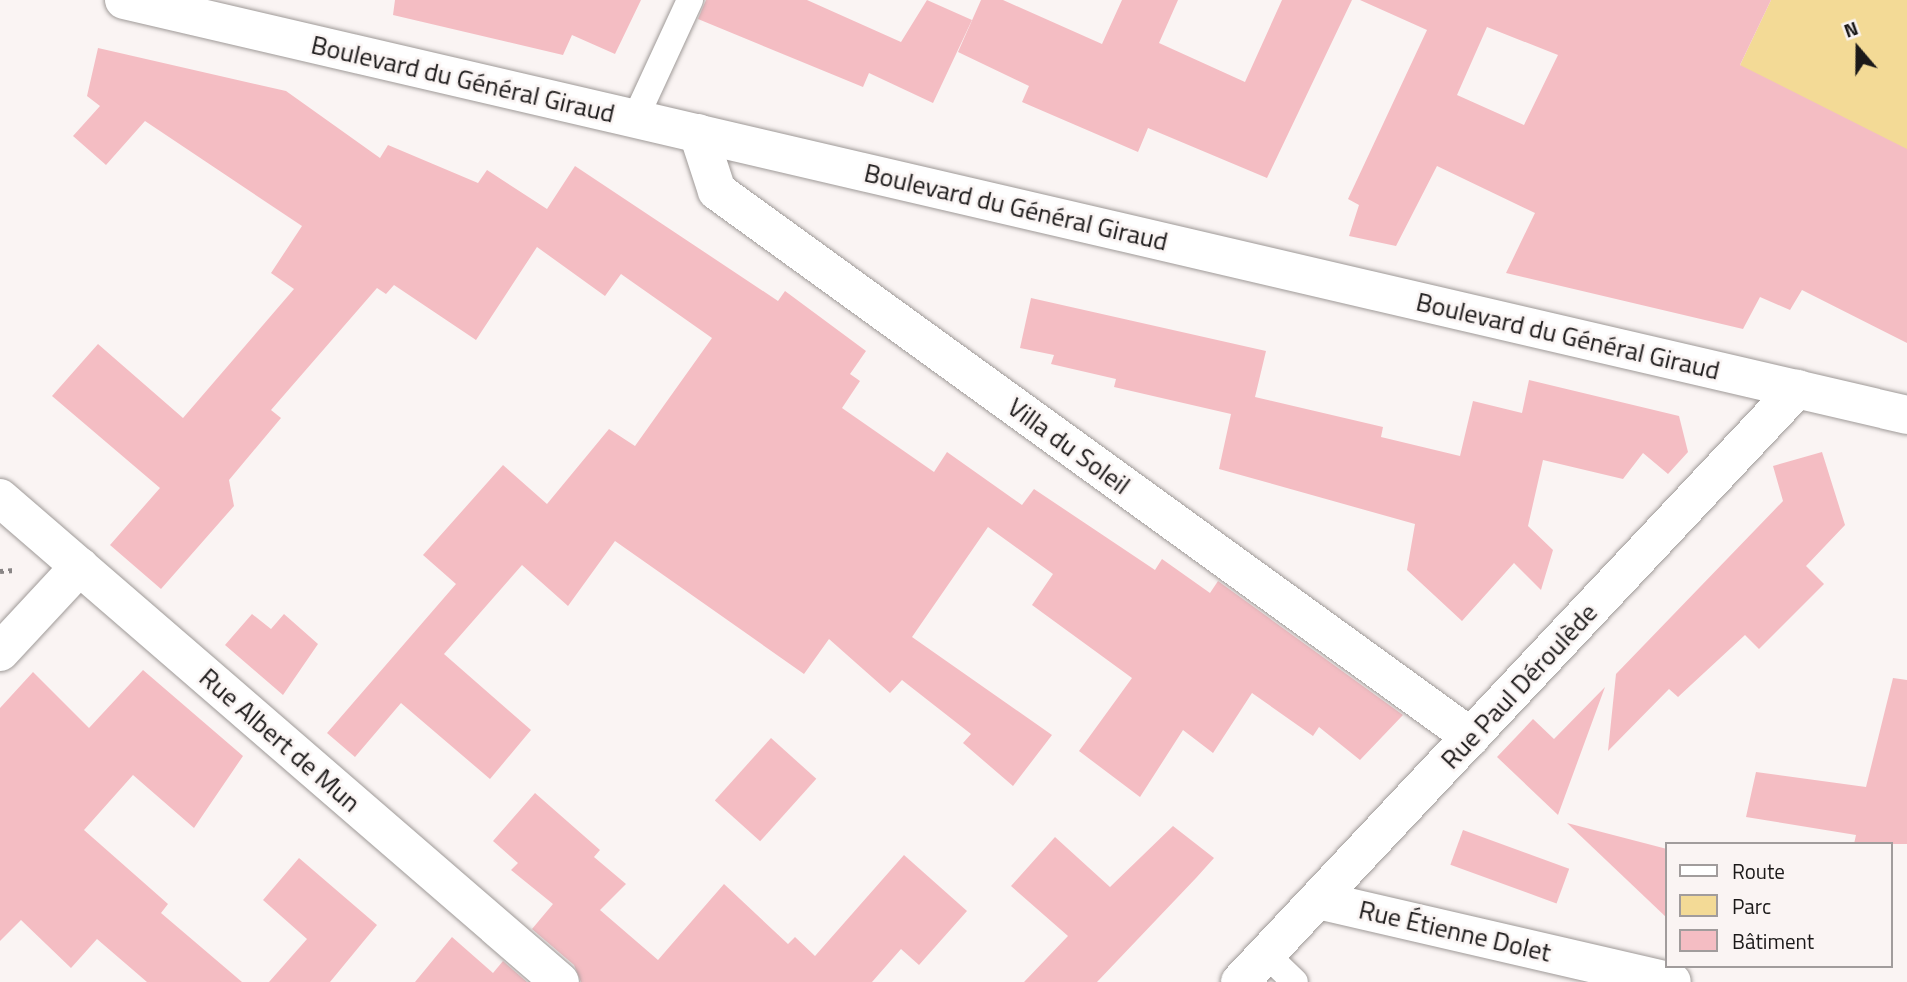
<!DOCTYPE html>
<meta charset="utf-8">
<style>
body{margin:0}
#map{position:relative;width:1907px;height:982px;overflow:hidden;background:#faf4f3;font-family:"Titillium Web",sans-serif}
div>[style]{position:absolute}
[style*='--x']{left:calc(var(--x)*1px);top:calc(var(--y)*1px);width:calc(var(--w)*1px);rotate:calc(var(--a)*1deg)}
.green>*{inset:0;background:#f3da96}
.building>*{inset:0;background:#f4bdc3;transform-origin:0 0}
.path>*{height:4.5px;margin-top:-2.25px;transform-origin:0;background:repeating-linear-gradient(90deg,#898585 0 3.5px,transparent 0 8.5px)}
.roads{filter:drop-shadow(0 0 2px #9f9a98) drop-shadow(0 0 2px #9f9a98)}
.service>*{height:26px;margin:-13px;padding:0 13px;transform-origin:13px;border-radius:13px;background:#fff}
.minor>*{height:38px;margin:-19px;padding:0 19px;transform-origin:19px;border-radius:19px;background:#fff}
span{translate:-50% -50%;white-space:nowrap;text-align:center;line-height:1.15;-webkit-text-stroke:5px #faf4f3;paint-order:stroke}
.street-label{font-size:26px;color:#1b1919}
.legend{position:absolute;left:1665px;top:842px;width:228px;height:126px;box-sizing:border-box;background:#faf4f3;border:2px solid #a19c9c;margin:0;padding:9px 12px;list-style:none;font-size:21px;color:#1b1919}
.legend li{display:flex;align-items:center;gap:14px;height:35px}
.legend b{width:35px;border:2px solid #a19c9c}
.north{position:absolute;left:1823px;top:14px;width:70px;height:70px;-webkit-text-stroke:5px #faf4f3;paint-order:stroke;rotate:340deg;font-size:19px;font-weight:700;line-height:28px;text-align:center;color:#1b1919}
.north::after{content:'';display:block;margin:auto;width:24px;height:32px;background:#1b1919;clip-path:polygon(50% 0,100% 100%,50% 72%,0 100%)}
</style>
<div id="map">
<div class="green">
<i style="clip-path:polygon(1771px 0,1907px 0,1907px 288px,1740px 65px)"></i>
</div>
<div class="building">
<i style="clip-path:polygon(395px 0,641px 0,615px 54px,572px 35px,563px 55px,393px 15px)"></i>
<i style="clip-path:polygon(706px 0,807px 0,901px 42px,927px 0,972px 20px,933px 103px,869px 73px,863px 87px,698px 19px)"></i>
<i style="clip-path:polygon(981px 0,1003px 0,1102px 44px,1122px 0,1178px 0,1159px 43px,1245px 82px,1282px 0,1352px 0,1267px 178px,1148px 128px,1138px 152px,1022px 102px,1029px 86px,958px 52px)"></i>
<i style="clip-path:polygon(evenodd,1360px 0,1771px 0,1740px 65px,1907px 149px,1907px 343px,1802px 290px,1790px 310px,1760px 297px,1743px 329px,1506px 273px,1535px 213px,1437px 166px,1396px 246px,1349px 236px,1359px 205px,1348px 199px,1427px 30px,1360px 0,1487px 27px,1558px 55px,1524px 125px,1457px 95px,1487px 27px)"></i>
<i style="clip-path:polygon(98px 48px,286px 91px,380px 158px,388px 145px,478px 183px,487px 170px,547px 209px,575px 166px,778px 301px,785px 291px,866px 351px,850px 374px,860px 381px,842px 408px,934px 472px,947px 452px,1022px 505px,1034px 489px,1155px 570px,1162px 559px,1210px 593px,1218px 581px,1403px 715px,1360px 760px,1319px 727px,1313px 736px,1252px 693px,1213px 753px,1183px 730px,1140px 797px,1079px 751px,1132px 678px,1032px 605px,1053px 574px,988px 527px,912px 637px,1052px 735px,1013px 786px,963px 743px,971px 734px,902px 680px,890px 693px,829px 639px,804px 674px,615px 541px,568px 606px,522px 565px,444px 654px,531px 730px,490px 779px,401px 703px,355px 757px,327px 733px,456px 584px,423px 555px,503px 465px,547px 504px,609px 429px,635px 446px,712px 338px,621px 274px,605px 296px,537px 247px,476px 340px,394px 285px,386px 294px,377px 288px,271px 410px,281px 418px,229px 480px,234px 506px,161px 589px,110px 545px,160px 488px,52px 396px,98px 344px,183px 418px,294px 289px,271px 273px,302px 226px,145px 121px,106px 165px,73px 136px,100px 106px,87px 96px)"></i>
<i style="clip-path:polygon(1031px 298px,1266px 351px,1255px 397px,1383px 427px,1381px 437px,1460px 456px,1473px 401px,1522px 413px,1529px 380px,1679px 416px,1688px 452px,1668px 474px,1643px 453px,1623px 479px,1543px 460px,1528px 526px,1553px 550px,1541px 590px,1514px 563px,1462px 621px,1407px 570px,1415px 524px,1219px 469px,1231px 414px,1114px 387px,1116px 379px,1051px 364px,1054px 355px,1020px 348px)"></i>
<i style="clip-path:polygon(1822px 452px,1845px 525px,1806px 566px,1824px 584px,1759px 649px,1745px 635px,1678px 697px,1669px 689px,1608px 751px,1616px 674px,1783px 501px,1773px 466px)"></i>
<i style="clip-path:polygon(252px 614px,271px 629px,284px 614px,318px 644px,283px 695px,225px 645px)"></i>
<i style="clip-path:polygon(143px 670px,243px 756px,194px 828px,133px 775px,84px 830px,168px 904px,161px 913px,242px 982px,147px 982px,97px 939px,71px 968px,21px 920px,0 941px,0 708px,33px 672px,89px 728px)"></i>
<i style="clip-path:polygon(1893px 678px,1907px 680px,1907px 844px,1854px 844px,1856px 835px,1746px 817px,1756px 772px,1866px 787px)"></i>
<i style="clip-path:polygon(1605px 687px,1558px 815px,1497px 757px,1533px 719px,1554px 739px)"></i>
<i style="left:771px;top:738px;width:61px;height:84px;rotate:42deg"></i>
<i style="clip-path:polygon(535px 793px,600px 850px,594px 857px,626px 884px,600px 910px,658px 960px,724px 884px,788px 944px,795px 937px,815px 956px,904px 855px,967px 911px,919px 965px,901px 949px,872px 982px,581px 982px,574px 965px,532px 929px,553px 904px,511px 870px,518px 863px,493px 841px)"></i>
<i style="clip-path:polygon(1567px 823px,1667px 849px,1667px 918px)"></i>
<i style="clip-path:polygon(1173px 826px,1214px 858px,1196px 878px,1097px 982px,1024px 982px,1068px 936px,1011px 886px,1055px 837px,1110px 887px)"></i>
<i style="left:1463px;top:830px;width:113px;height:37px;rotate:20deg"></i>
<i style="clip-path:polygon(299px 858px,377px 925px,330px 982px,269px 982px,307px 939px,263px 900px)"></i>
<i style="clip-path:polygon(452px 937px,493px 973px,503px 961px,527px 982px,415px 982px)"></i>
</div>
<div class="path">
<i style="--x:0;--y:571;--w:15;--a:-4"></i>
</div>
<div class="roads">
<div class="service">
<i style="--x:635;--y:119;--w:131;--a:-65.2"></i>
<i style="--x:1266;--y:954;--w:40;--a:44"></i>
</div>
<div class="minor">
<i style="--x:124;--y:0;--w:1831;--a:13.1"></i>
<i style="--x:698;--y:133;--w:61;--a:71.9"></i>
<i style="--x:717;--y:191;--w:931;--a:35.91"></i>
<i style="--x:0;--y:498;--w:740;--a:40.84"></i>
<i style="--x:0;--y:652;--w:117;--a:-47.1"></i>
<i style="--x:1318;--y:900;--w:363;--a:13"></i>
<i style="--x:1240;--y:982;--w:814;--a:-46.79"></i>
</div>
</div>
<div class="street-label">
<span style="left:463px;top:79px;rotate:13deg">Boulevard du Général Giraud</span>
<span style="left:1016px;top:207px;rotate:13deg">Boulevard du Général Giraud</span>
<span style="left:1568px;top:336px;rotate:13deg">Boulevard du Général Giraud</span>
<span style="left:1069px;top:446px;rotate:36deg">Villa du Soleil</span>
<span style="left:1519px;top:686px;rotate:-47deg">Rue Paul Déroulède</span>
<span style="left:280px;top:740px;rotate:41deg">Rue Albert de Mun</span>
<span style="left:1455px;top:931px;rotate:13deg">Rue Étienne Dolet</span>
</div>
<ul class="legend">
<li><b style="height:9px;background:#fff"></b>Route</li>
<li><b style="height:19px;background:#f3da96"></b>Parc</li>
<li><b style="height:19px;background:#f4bdc3"></b>Bâtiment</li>
</ul>
<div class="north">N</div>
</div>
